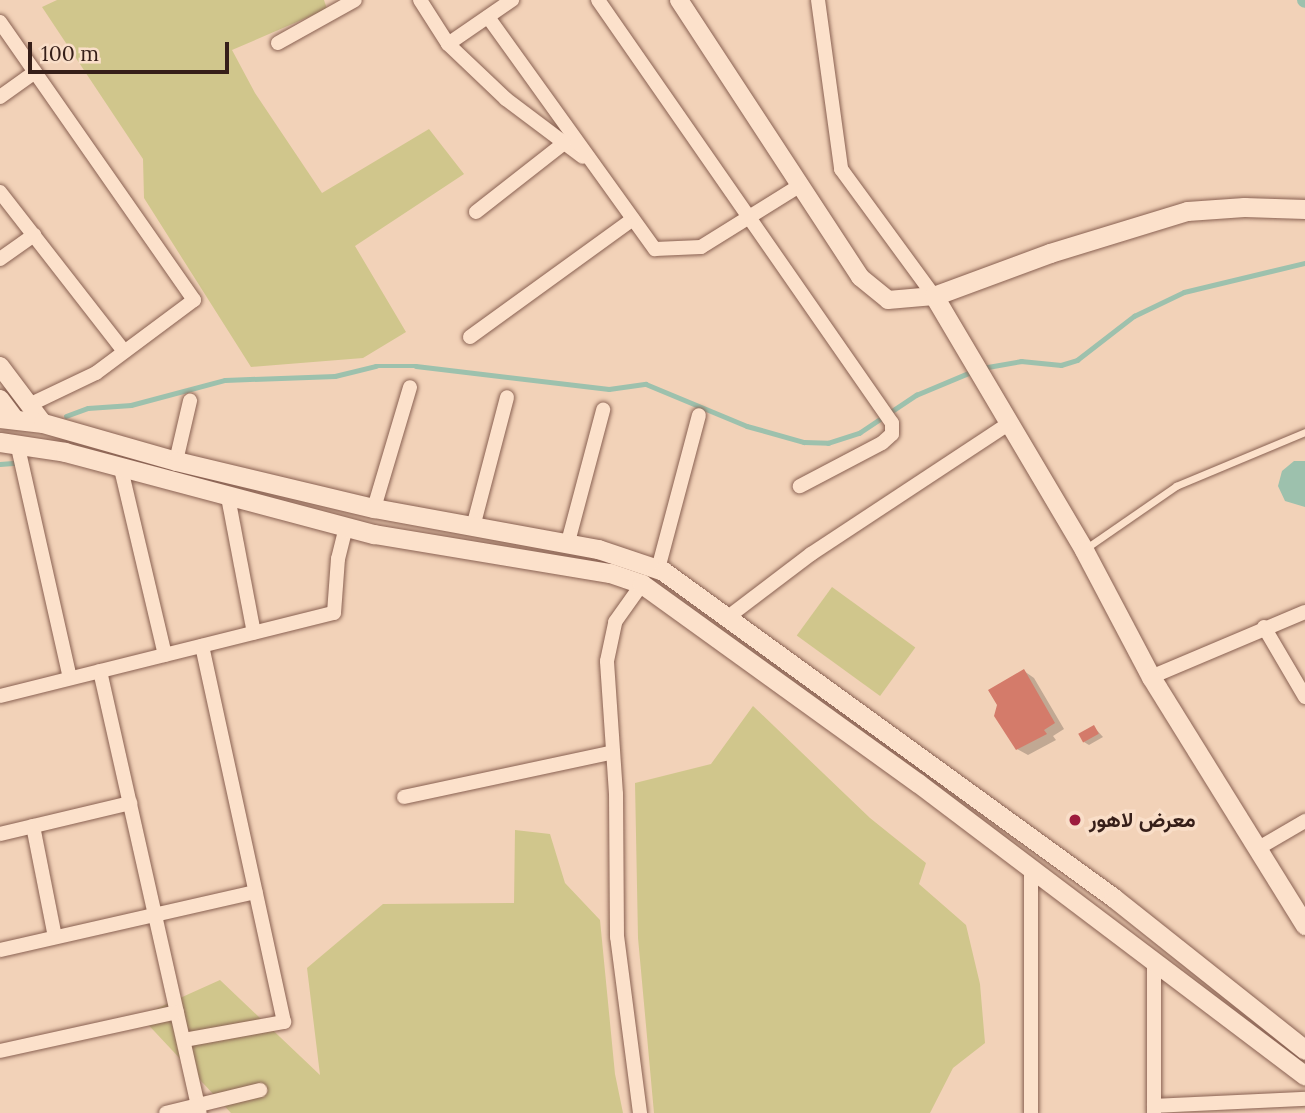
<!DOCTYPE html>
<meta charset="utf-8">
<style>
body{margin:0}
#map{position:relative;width:1305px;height:1113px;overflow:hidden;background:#f2d2b8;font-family:Lora,Vazirmatn,serif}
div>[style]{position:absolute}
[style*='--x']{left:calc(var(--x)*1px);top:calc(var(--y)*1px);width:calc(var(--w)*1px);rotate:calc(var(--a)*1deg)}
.green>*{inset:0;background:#d0c68c;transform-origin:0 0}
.water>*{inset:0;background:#9dc1ad}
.shadow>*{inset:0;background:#0003}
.stream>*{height:4.5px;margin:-2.25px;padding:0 2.25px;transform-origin:2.25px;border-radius:2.25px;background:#9dc1ad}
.canal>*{height:14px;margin:-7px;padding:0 7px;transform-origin:7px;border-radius:7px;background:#9dc1ad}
.building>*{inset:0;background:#d47b6a;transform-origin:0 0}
.roads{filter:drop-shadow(0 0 2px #896152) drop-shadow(0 0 2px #896152)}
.service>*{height:7px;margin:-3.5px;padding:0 3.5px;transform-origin:3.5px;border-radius:3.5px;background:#fce1cb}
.minor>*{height:14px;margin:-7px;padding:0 7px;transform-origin:7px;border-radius:7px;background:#fce1cb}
.tertiary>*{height:18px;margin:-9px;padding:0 9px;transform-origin:9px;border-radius:9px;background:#fce1cb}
.secondary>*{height:19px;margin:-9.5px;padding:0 9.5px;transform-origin:9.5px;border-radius:9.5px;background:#fce1cb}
.dots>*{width:19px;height:19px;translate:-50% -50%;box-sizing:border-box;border:4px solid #f9dec8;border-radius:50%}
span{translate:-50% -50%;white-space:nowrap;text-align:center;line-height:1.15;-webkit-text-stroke:7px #f9dec8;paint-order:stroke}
.poi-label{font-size:21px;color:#361f19;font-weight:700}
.left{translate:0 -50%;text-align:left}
.scale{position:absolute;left:28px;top:42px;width:201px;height:32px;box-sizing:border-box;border:4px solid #361f19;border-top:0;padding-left:9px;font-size:21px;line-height:24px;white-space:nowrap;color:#361f19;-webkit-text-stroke:5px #f9dec8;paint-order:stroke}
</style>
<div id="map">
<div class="green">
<i style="clip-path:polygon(57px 0,324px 0,327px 9px,232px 50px,255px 93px,322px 193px,429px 129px,464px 174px,355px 246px,406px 332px,363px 358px,251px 367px,144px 198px,143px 159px,42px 7px)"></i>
<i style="left:832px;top:587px;width:103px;height:60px;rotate:36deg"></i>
<i style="clip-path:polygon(753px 706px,870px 818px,926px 863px,919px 884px,966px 925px,980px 984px,985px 1043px,953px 1068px,930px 1113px,654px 1113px,638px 938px,635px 783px,711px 764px)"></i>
<i style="clip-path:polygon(515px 830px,550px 834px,565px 883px,600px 920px,615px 1074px,623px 1113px,231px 1113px,140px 1016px,220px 980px,320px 1075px,307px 968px,383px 904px,514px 903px)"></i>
</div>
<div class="water">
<i style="clip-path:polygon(1294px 461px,1305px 461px,1305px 507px,1285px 501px,1278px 486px,1282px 471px)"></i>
</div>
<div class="shadow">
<i style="clip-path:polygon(1024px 671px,1034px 678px,1064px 729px,1053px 736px,1056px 740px,1028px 755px,1017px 749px)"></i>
<i style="clip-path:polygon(1094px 727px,1103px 737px,1089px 745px,1084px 742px)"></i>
</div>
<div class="stream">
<i style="--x:982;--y:368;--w:40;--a:-10"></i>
<i style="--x:1021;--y:361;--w:40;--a:5.7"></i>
<i style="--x:1061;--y:365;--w:17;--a:-17"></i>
<i style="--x:1077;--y:360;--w:72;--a:-37.7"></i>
<i style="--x:1134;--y:316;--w:55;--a:-25.6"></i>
<i style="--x:1184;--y:292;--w:124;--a:-13.5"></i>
<i style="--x:66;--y:416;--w:23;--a:-20"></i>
<i style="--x:88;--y:408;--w:43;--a:-4"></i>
<i style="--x:131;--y:405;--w:97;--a:-14.9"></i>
<i style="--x:225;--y:380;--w:110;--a:-2.1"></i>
<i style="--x:335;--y:376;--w:42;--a:-13.7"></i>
<i style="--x:376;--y:366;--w:40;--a:0"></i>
<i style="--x:416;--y:366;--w:194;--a:6.8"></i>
<i style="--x:609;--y:389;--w:37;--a:-8"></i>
<i style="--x:646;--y:384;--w:109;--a:22.6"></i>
<i style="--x:747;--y:426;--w:59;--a:15.7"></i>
<i style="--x:804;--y:442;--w:24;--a:2"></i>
<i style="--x:828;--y:443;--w:33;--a:-18"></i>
<i style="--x:859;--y:433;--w:69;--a:-33.7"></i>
<i style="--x:916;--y:395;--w:60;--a:-22.7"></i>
<i style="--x:0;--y:464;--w:16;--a:-4"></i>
</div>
<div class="canal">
<i style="--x:1304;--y:0;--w:1;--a:45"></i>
</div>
<div class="building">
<i style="clip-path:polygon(1024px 669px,1055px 723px,1044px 730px,1047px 734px,1016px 750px,994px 716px,997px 705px,988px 690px)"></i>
<i style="left:1094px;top:725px;width:10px;height:18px;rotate:61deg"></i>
</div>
<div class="roads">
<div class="service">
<i style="--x:1085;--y:549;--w:111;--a:-34.7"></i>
<i style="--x:1176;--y:486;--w:140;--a:-22.7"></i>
</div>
<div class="minor">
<i style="--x:420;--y:0;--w:52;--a:57.5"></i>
<i style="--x:448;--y:44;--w:80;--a:43.5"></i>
<i style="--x:506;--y:99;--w:96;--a:37"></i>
<i style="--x:598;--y:0;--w:515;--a:55.2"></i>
<i style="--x:892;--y:423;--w:11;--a:90"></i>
<i style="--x:892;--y:434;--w:13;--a:138"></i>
<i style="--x:882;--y:443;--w:93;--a:152.3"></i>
<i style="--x:818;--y:0;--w:171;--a:82.2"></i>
<i style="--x:841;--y:169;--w:157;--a:53.8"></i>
<i style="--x:488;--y:17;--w:286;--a:54.3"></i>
<i style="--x:655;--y:249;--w:46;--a:-2.5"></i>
<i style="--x:701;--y:247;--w:115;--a:-31.9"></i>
<i style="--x:0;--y:22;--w:339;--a:55.1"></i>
<i style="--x:194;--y:300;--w:122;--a:143.3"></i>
<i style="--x:96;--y:373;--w:74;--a:154.5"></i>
<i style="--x:278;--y:43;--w:88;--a:-29.2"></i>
<i style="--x:448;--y:44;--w:78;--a:-34.5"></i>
<i style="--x:0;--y:97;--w:43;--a:-35.5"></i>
<i style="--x:0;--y:192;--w:202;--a:52.1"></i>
<i style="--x:476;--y:212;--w:112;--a:-38.1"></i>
<i style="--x:0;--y:259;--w:42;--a:-35.2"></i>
<i style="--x:470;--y:337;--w:201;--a:-35.9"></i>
<i style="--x:17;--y:443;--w:241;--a:77.3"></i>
<i style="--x:176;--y:461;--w:62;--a:-76.9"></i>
<i style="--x:121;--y:469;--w:191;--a:76.7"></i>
<i style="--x:228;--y:497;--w:138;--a:79.2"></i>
<i style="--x:374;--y:508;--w:126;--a:-73.4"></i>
<i style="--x:473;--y:527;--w:134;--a:-75.3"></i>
<i style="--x:568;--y:542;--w:137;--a:-75.1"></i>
<i style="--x:658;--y:569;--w:159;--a:-75.1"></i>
<i style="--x:728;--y:617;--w:104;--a:-37.2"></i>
<i style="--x:811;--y:554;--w:238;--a:-33.4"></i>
<i style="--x:1264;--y:627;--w:81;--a:59.6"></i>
<i style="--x:100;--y:671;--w:453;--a:77.3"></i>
<i style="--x:1151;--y:677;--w:167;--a:-22.9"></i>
<i style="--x:0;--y:696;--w:344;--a:-14"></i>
<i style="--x:334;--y:613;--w:54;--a:-85.8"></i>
<i style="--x:338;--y:559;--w:32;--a:-76"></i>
<i style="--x:404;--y:797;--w:211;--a:-12.1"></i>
<i style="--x:33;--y:826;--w:113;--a:78.8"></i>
<i style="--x:0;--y:834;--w:134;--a:-13.4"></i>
<i style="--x:1257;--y:849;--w:56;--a:-30.3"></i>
<i style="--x:1031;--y:867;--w:246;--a:90"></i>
<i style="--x:0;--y:950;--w:262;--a:-12.8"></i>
<i style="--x:184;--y:1040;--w:102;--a:-10.2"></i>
<i style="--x:284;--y:1022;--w:385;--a:-102.3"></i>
<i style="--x:0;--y:1051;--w:181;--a:-12.4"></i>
<i style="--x:1154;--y:1106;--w:151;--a:-2.7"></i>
<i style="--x:166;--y:1113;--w:97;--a:-13.7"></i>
<i style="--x:640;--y:1113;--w:177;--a:-97.4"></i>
<i style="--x:617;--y:937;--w:143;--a:-90.4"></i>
<i style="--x:616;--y:794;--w:133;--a:-93.9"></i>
<i style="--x:607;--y:661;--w:40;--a:-78"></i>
<i style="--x:615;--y:622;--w:47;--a:-54.6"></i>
<i style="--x:1154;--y:1113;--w:153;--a:-90"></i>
</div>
<div class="tertiary">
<i style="--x:679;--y:0;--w:331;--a:56.8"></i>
<i style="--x:860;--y:277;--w:36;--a:39"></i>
<i style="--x:888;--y:300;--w:46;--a:-5"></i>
<i style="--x:0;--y:366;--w:71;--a:53"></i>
<i style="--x:0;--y:399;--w:25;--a:53"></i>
</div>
<div class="secondary">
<i style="--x:1305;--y:209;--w:61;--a:-178.1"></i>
<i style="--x:1244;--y:207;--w:57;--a:176"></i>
<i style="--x:1187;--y:211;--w:143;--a:163"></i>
<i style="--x:1050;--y:253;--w:124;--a:159.7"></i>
<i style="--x:934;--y:296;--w:295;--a:59.4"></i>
<i style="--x:1084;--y:550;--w:144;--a:62.2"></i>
<i style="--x:1151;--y:677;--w:292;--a:58.2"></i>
<i style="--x:0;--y:418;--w:43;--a:6.6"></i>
<i style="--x:43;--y:423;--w:138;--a:15.9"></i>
<i style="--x:176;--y:461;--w:204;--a:13.4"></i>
<i style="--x:374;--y:508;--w:228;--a:10.4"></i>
<i style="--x:598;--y:549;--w:69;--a:18.7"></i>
<i style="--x:663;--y:571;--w:557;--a:35.94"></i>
<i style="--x:1114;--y:898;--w:244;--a:38.5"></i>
<i style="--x:0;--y:442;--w:66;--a:8.7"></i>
<i style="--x:65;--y:452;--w:320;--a:14.9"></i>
<i style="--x:374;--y:534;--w:239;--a:9.4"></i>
<i style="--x:610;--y:573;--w:34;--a:19"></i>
<i style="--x:642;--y:584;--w:340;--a:35.8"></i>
<i style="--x:918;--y:783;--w:485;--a:37.1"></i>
</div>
</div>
<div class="dots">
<i style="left:1075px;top:820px;background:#9d1c3e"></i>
</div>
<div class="poi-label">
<span class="left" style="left:1089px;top:820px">معرض لاهور</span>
</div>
<div class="scale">100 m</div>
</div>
